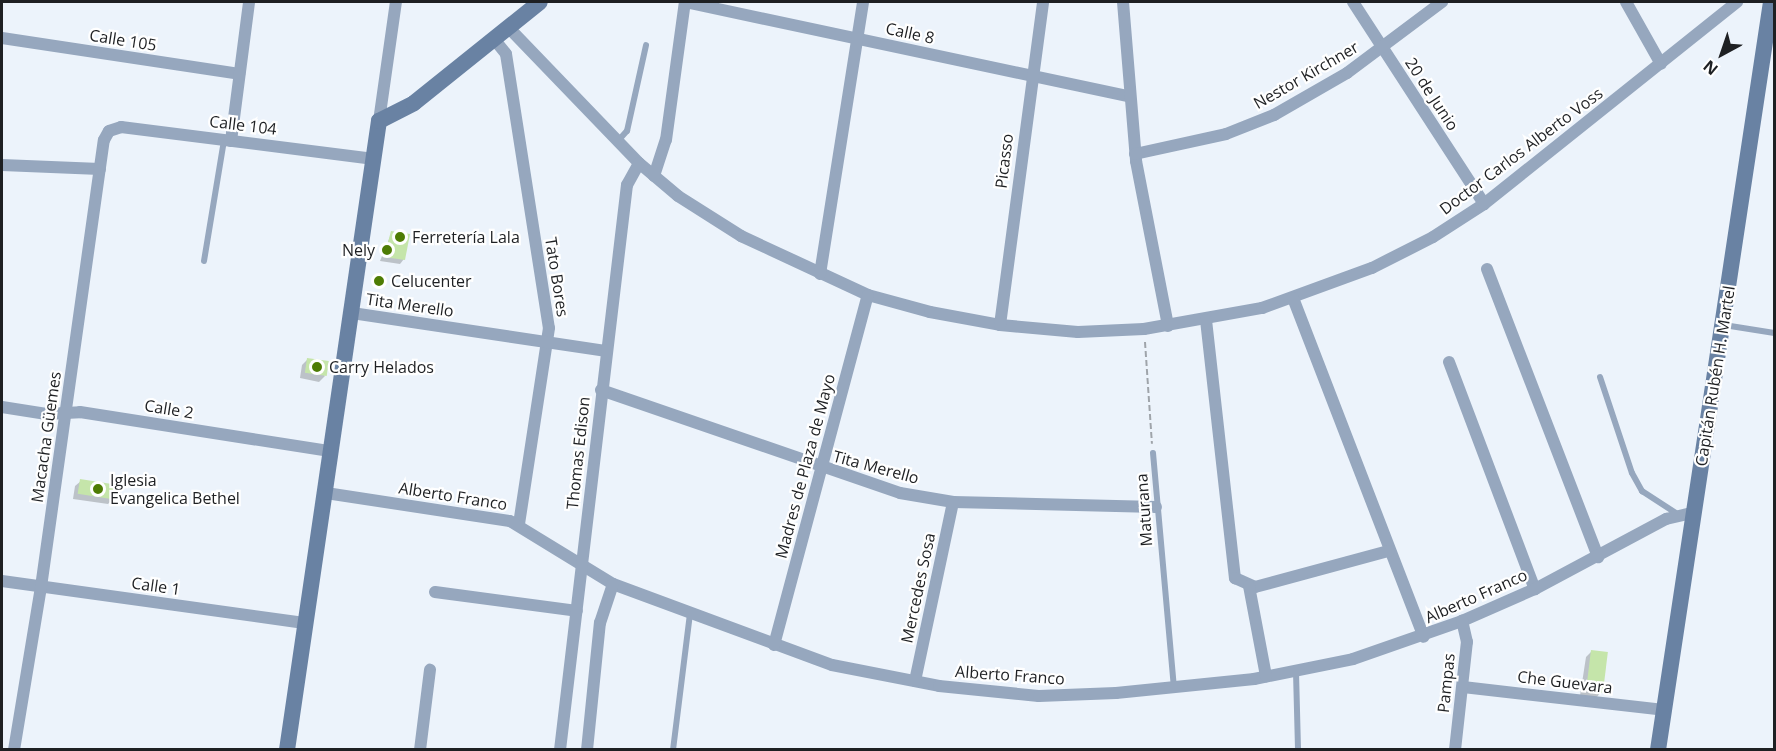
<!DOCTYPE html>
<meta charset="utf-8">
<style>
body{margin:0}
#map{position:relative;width:1776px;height:751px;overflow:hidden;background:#ecf3fb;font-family:"Open Sans",sans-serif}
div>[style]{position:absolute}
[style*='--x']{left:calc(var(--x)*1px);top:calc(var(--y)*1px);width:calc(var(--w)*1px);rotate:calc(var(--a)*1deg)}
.shadow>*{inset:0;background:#0003}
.building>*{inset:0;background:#c5e5aa;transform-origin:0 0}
.path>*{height:2px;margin-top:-1px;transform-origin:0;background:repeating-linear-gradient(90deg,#9fa4aa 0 6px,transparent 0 9px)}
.lane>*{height:6px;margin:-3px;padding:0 3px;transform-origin:3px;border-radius:3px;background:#96a7be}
.street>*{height:12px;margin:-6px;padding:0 6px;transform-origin:6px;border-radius:6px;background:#96a7be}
.secondary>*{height:16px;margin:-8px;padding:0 8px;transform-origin:8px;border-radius:8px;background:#6982a3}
.dots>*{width:16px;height:16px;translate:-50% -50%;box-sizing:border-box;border:3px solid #fff;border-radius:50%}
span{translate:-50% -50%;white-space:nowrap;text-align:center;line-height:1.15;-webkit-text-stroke:4.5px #fff;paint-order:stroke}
.street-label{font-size:16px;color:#1e2023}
.poi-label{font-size:16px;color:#1e2023}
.left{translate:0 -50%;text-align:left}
.right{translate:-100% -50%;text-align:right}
.frame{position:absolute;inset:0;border:3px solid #1e2023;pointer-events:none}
.north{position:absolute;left:1692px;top:24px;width:60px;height:60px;-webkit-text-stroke:4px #fff;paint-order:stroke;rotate:220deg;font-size:16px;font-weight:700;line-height:24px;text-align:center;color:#1e2023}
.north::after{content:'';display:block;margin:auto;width:21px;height:27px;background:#1e2023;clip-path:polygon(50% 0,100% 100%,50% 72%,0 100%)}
</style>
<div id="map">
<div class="shadow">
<i style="clip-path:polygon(392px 232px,404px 259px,400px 264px,380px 261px)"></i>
<i style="clip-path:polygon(308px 359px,325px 376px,319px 382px,300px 378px,302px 365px)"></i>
<i style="clip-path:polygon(81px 481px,114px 498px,108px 504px,73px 499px,75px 486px)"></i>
<i style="clip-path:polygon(1591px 652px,1601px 692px,1596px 698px,1580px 696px,1586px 657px)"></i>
</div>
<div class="building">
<i style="clip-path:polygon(391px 231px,410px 234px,405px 260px,384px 257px)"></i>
<i style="left:307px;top:358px;width:22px;height:15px;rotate:8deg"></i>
<i style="left:80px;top:479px;width:37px;height:15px;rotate:9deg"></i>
<i style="left:1591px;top:650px;width:17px;height:41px;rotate:7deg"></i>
</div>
<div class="path">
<i style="--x:1145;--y:342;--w:102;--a:86.1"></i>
</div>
<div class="lane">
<i style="--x:617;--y:142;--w:15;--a:-48"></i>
<i style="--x:627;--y:131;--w:88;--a:-77.5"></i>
<i style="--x:204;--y:261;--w:123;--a:-80.6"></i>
<i style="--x:1724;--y:325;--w:51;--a:9.1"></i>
<i style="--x:1600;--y:377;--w:101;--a:71.6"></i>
<i style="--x:1632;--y:473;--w:21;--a:61"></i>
<i style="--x:1642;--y:491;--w:44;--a:33"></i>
<i style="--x:1153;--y:453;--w:235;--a:84.9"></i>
<i style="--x:1296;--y:672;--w:78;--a:88.5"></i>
<i style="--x:673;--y:750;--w:138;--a:-82.9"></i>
</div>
<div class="street">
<i style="--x:685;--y:2;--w:454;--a:12"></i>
<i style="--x:1123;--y:2;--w:160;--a:85.3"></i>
<i style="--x:1136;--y:161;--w:168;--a:79"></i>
<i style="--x:1353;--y:2;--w:241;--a:57"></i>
<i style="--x:1626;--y:2;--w:71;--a:60.6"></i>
<i style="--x:508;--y:27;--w:189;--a:46.1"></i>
<i style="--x:639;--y:163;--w:51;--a:40.2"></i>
<i style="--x:678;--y:196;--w:75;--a:32.4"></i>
<i style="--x:741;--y:236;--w:140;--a:24.9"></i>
<i style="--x:868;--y:295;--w:64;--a:15.3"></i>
<i style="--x:930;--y:312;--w:71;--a:10.5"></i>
<i style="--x:1000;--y:325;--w:78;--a:5.1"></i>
<i style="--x:1078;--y:332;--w:66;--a:-2.6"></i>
<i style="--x:1144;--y:329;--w:120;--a:-10.1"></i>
<i style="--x:1262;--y:308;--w:117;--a:-20"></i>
<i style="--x:1372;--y:268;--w:68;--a:-26.9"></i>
<i style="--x:1433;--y:237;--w:61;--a:-32.9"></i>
<i style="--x:1484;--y:204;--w:324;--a:-38.6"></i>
<i style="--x:2;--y:38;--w:240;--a:8.6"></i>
<i style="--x:494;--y:39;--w:19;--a:51"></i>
<i style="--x:506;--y:54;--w:277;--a:81.1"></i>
<i style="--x:549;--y:328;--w:199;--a:98.7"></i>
<i style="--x:379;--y:121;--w:120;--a:-81.9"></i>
<i style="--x:231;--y:141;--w:140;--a:-82.6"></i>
<i style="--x:1135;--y:154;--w:93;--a:-12.4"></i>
<i style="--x:1226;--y:134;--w:52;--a:-21.6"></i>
<i style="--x:1274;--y:115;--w:84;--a:-29.9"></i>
<i style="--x:1347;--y:73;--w:119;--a:-36.8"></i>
<i style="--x:2;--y:165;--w:98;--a:2.3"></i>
<i style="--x:654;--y:176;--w:38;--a:-72"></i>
<i style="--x:666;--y:140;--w:139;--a:-82.2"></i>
<i style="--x:1487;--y:269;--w:309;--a:68.9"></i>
<i style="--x:820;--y:274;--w:275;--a:-81"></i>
<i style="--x:1293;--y:298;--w:363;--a:68.9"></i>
<i style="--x:352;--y:313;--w:256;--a:8.5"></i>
<i style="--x:1206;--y:320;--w:260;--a:83.6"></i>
<i style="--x:1235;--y:578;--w:22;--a:24"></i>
<i style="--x:1255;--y:587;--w:138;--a:-15.1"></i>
<i style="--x:1000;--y:325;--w:326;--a:-82.4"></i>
<i style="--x:1449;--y:362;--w:243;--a:69.3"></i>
<i style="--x:601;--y:390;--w:316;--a:19"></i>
<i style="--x:900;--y:493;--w:54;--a:9.6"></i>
<i style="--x:953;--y:502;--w:203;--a:1.4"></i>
<i style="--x:2;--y:407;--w:45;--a:9"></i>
<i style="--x:46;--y:414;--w:34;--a:-3"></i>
<i style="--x:80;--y:412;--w:253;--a:8.9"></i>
<i style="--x:326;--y:493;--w:186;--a:8.7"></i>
<i style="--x:510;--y:521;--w:121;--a:31.5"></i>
<i style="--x:613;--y:584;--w:233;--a:20.3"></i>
<i style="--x:832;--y:665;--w:109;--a:11.1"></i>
<i style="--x:939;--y:686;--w:100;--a:5.7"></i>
<i style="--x:1039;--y:696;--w:77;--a:-2.2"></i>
<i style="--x:1116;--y:693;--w:139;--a:-5.8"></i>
<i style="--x:1254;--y:679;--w:101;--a:-11.4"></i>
<i style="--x:1353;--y:659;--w:115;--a:-19.2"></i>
<i style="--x:1462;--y:621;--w:80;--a:-23.7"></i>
<i style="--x:1535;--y:589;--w:149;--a:-28.1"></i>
<i style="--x:1666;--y:519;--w:28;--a:-13"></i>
<i style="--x:2;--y:581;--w:307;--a:7.9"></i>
<i style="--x:1249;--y:586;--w:92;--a:79.3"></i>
<i style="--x:435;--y:592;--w:143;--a:7.6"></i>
<i style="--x:774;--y:645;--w:362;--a:-75"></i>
<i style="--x:915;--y:681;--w:183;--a:-78"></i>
<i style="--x:1463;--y:687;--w:202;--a:6.5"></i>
<i style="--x:14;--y:750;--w:165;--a:-80.6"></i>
<i style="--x:41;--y:587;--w:451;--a:-82"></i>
<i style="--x:104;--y:140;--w:10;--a:-61"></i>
<i style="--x:109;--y:131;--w:13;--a:-18"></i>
<i style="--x:121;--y:127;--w:255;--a:7.2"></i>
<i style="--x:420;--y:750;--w:81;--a:-82.9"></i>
<i style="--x:560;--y:750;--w:569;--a:-83.24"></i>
<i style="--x:627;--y:185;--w:25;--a:-61"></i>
<i style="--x:587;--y:750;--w:128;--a:-84.2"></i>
<i style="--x:600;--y:623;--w:41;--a:-71.6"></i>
<i style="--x:1455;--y:750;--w:109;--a:-83.7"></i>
<i style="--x:1467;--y:642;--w:22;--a:-103"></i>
</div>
<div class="secondary">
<i style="--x:287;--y:750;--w:636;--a:-81.68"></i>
<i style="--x:379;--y:121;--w:39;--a:-27"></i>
<i style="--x:414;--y:103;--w:161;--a:-38.7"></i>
<i style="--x:1658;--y:750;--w:756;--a:-81.41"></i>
</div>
<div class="dots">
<i style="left:400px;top:237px;background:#4e7c04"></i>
<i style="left:387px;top:250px;background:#4e7c04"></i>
<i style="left:379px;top:281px;background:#4e7c04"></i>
<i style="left:317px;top:367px;background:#4e7c04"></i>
<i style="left:98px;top:489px;background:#4e7c04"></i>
</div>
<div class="street-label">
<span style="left:910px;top:33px;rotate:12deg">Calle 8</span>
<span style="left:123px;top:40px;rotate:9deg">Calle 105</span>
<span style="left:1306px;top:75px;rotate:-30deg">Nestor Kirchner</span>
<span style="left:1432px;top:94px;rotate:57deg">20 de Junio</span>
<span style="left:243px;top:125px;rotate:7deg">Calle 104</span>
<span style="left:1521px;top:151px;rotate:-37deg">Doctor Carlos Alberto Voss</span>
<span style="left:1004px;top:161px;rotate:-83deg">Picasso</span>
<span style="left:557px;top:277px;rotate:81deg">Tato Bores</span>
<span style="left:410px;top:305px;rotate:8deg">Tita Merello</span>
<span style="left:1715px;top:376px;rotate:-81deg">Capitán Rubén H. Martel</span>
<span style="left:169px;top:409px;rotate:9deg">Calle 2</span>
<span style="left:46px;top:437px;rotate:-82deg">Macacha Güemes</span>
<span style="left:578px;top:453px;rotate:-84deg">Thomas Edison</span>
<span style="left:805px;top:466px;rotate:-75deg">Madres de Plaza de Mayo</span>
<span style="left:876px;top:467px;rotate:15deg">Tita Merello</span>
<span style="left:453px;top:496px;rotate:9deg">Alberto Franco</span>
<span style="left:1144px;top:510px;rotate:-94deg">Maturana</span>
<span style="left:156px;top:586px;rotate:8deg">Calle 1</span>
<span style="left:918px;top:588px;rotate:-78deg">Mercedes Sosa</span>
<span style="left:1476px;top:596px;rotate:-24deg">Alberto Franco</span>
<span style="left:1010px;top:675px;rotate:4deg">Alberto Franco</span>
<span style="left:1565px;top:682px;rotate:7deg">Che Guevara</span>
<span style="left:1446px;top:683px;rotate:-84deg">Pampas</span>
</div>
<div class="poi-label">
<span class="left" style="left:412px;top:237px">Ferretería Lala</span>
<span class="right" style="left:375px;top:250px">Nely</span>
<span class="left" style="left:391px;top:281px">Celucenter</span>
<span class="left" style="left:329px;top:367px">Carry Helados</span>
<span class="left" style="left:110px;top:489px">Iglesia<br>Evangelica Bethel</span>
</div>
<div class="frame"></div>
<div class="north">N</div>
</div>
